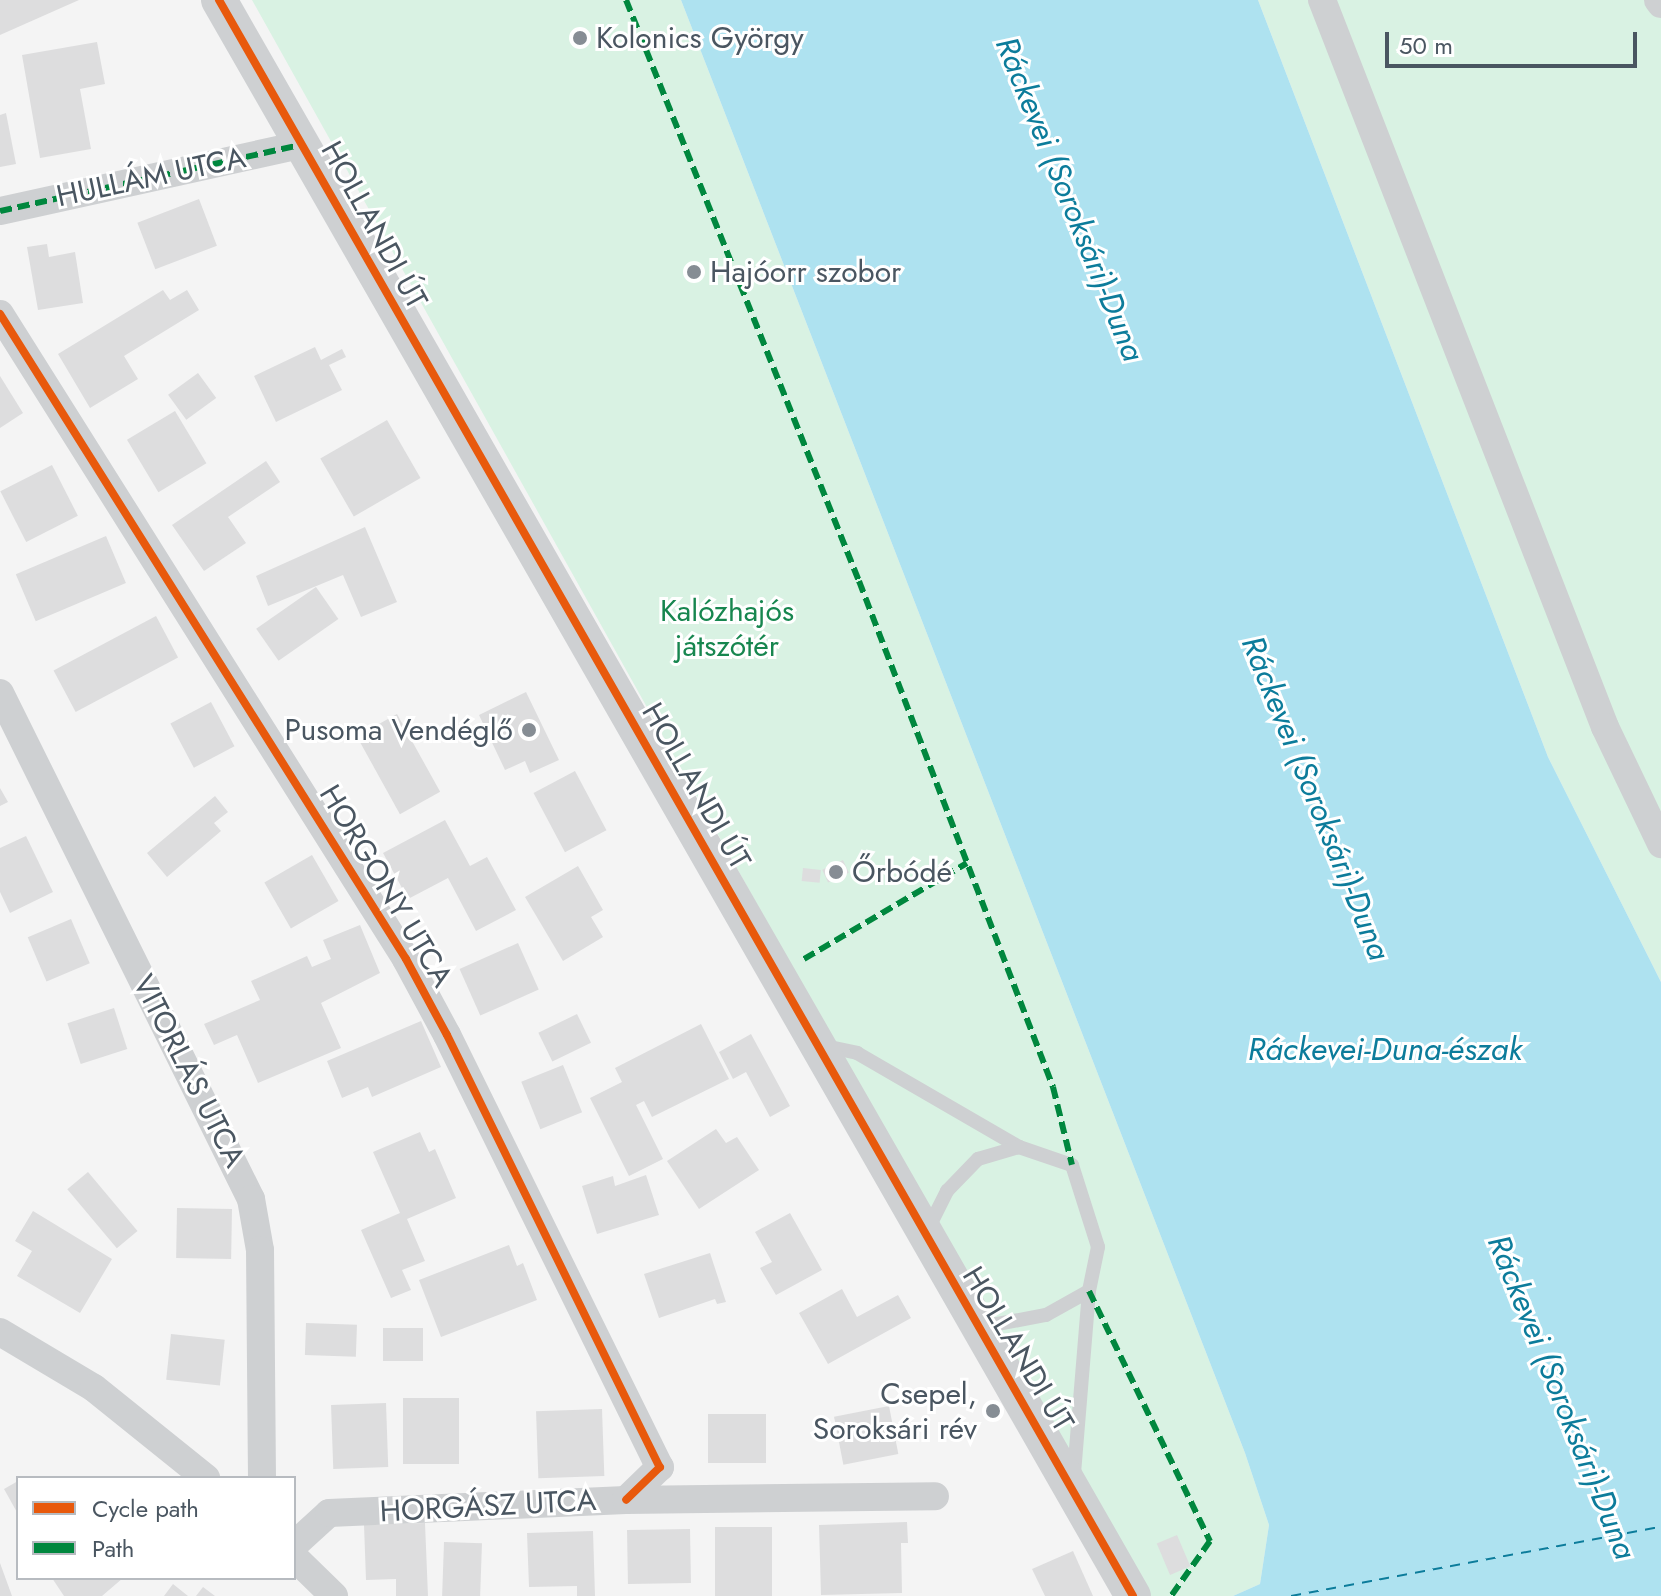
<!DOCTYPE html>
<meta charset="utf-8">
<style>
body{margin:0}
#map{position:relative;width:1661px;height:1596px;overflow:hidden;background:#f4f4f4;font-family:Jost,sans-serif}
div>[style]{position:absolute}
[style*='--x']{left:calc(var(--x)*1px);top:calc(var(--y)*1px);width:calc(var(--w)*1px);rotate:calc(var(--a)*1deg)}
.green>*{inset:0;background:#d9f2e3}
.water>*{inset:0;background:#aee2f0}
.ferry>*{height:2px;margin-top:-1px;transform-origin:0;background:repeating-linear-gradient(90deg,#0c7c9b 0 10px,transparent 0 18px)}
.building>*{inset:0;background:#ddddde;transform-origin:0 0}
.service>*{height:14px;margin:-7px;padding:0 7px;transform-origin:7px;border-radius:7px;background:#ced0d2}
.minor>*{height:28px;margin:-14px;padding:0 14px;transform-origin:14px;border-radius:14px;background:#ced0d2}
.tertiary>*{height:36px;margin:-18px;padding:0 18px;transform-origin:18px;border-radius:18px;background:#ced0d2}
.quiet>*{height:6px;margin-top:-3px;transform-origin:0;background:repeating-linear-gradient(90deg,#00873e 0 12px,transparent 0 18px)}
.cycleway>*{height:8px;margin:-4px;padding:0 4px;transform-origin:4px;border-radius:4px;background:#e8590c}
.dots>*{width:22px;height:22px;translate:-50% -50%;box-sizing:border-box;border:4px solid #fff;border-radius:50%}
span{translate:-50% -50%;white-space:nowrap;text-align:center;line-height:1.15;-webkit-text-stroke:6px #fff;paint-order:stroke}
.poi-label{font-size:30px;color:#4a5661}
.left{translate:0 -50%;text-align:left}
.right{translate:-100% -50%;text-align:right}
.street-label{font-size:30px;color:#4a5661}
.park-label{font-size:30px;color:#17864f}
.water-label{font-size:32px;color:#0c7c9b;font-style:italic}
.legend{position:absolute;left:16px;top:1476px;width:280px;height:104px;box-sizing:border-box;background:#fff;border:2px solid #b7bbc0;margin:0;padding:10px 14px;list-style:none;font-size:24px;color:#4a5661}
.legend li{display:flex;align-items:center;gap:16px;height:40px}
.legend b{width:40px;border:2px solid #b7bbc0}
.scale{position:absolute;left:1385px;top:32px;width:252px;height:36px;box-sizing:border-box;border:4px solid #4a5661;border-top:0;padding-left:10px;font-size:24px;line-height:28px;white-space:nowrap;color:#4a5661;-webkit-text-stroke:6px #fff;paint-order:stroke}
</style>
<div id="map">
<div class="green">
<i style="clip-path:polygon(252px 0,681px 0,1245px 1453px,1269px 1525px,1260px 1584px,1233px 1596px,1135px 1596px,878px 1121px)"></i>
<i style="clip-path:polygon(1258px 0,1661px 0,1661px 982px,1548px 757px)"></i>
</div>
<div class="water">
<i style="clip-path:polygon(681px 0,1258px 0,1548px 757px,1661px 982px,1661px 1596px,1233px 1596px,1260px 1584px,1269px 1525px,1245px 1453px)"></i>
</div>
<div class="ferry">
<i style="--x:1291;--y:1596;--w:376;--a:-10.6"></i>
</div>
<div class="building">
<i style="clip-path:polygon(0 0,79px 0,0 35px)"></i>
<i style="clip-path:polygon(97px 42px,105px 84px,80px 89px,91px 149px,40px 158px,22px 55px)"></i>
<i style="clip-path:polygon(6px 113px,16px 164px,0 167px,0 115px)"></i>
<i style="left:199px;top:199px;width:50px;height:66px;rotate:69deg"></i>
<i style="clip-path:polygon(47px 244px,49px 257px,75px 252px,83px 303px,38px 310px,27px 247px)"></i>
<i style="clip-path:polygon(163px 290px,170px 300px,187px 290px,199px 310px,124px 356px,138px 379px,90px 408px,58px 354px)"></i>
<i style="clip-path:polygon(315px 347px,321px 360px,342px 349px,346px 357px,329px 365px,342px 390px,276px 422px,254px 376px)"></i>
<i style="left:198px;top:373px;width:31px;height:37px;rotate:54deg"></i>
<i style="clip-path:polygon(0 376px,23px 413px,0 428px)"></i>
<i style="left:175px;top:411px;width:61px;height:56px;rotate:59deg"></i>
<i style="left:387px;top:420px;width:67px;height:77px;rotate:60deg"></i>
<i style="clip-path:polygon(266px 461px,280px 482px,228px 517px,246px 543px,204px 571px,172px 525px)"></i>
<i style="left:52px;top:465px;width:57px;height:58px;rotate:63deg"></i>
<i style="clip-path:polygon(365px 527px,397px 602px,361px 617px,343px 575px,268px 606px,256px 576px)"></i>
<i style="left:106px;top:536px;width:51px;height:98px;rotate:67deg"></i>
<i style="left:316px;top:587px;width:39px;height:73px;rotate:55deg"></i>
<i style="left:156px;top:616px;width:47px;height:116px;rotate:62deg"></i>
<i style="clip-path:polygon(526px 692px,559px 760px,530px 773px,525px 761px,505px 770px,479px 715px)"></i>
<i style="left:211px;top:702px;width:50px;height:46px;rotate:62deg"></i>
<i style="left:397px;top:714px;width:89px;height:46px;rotate:61deg"></i>
<i style="left:575px;top:771px;width:67px;height:47px;rotate:62deg"></i>
<i style="clip-path:polygon(0 788px,8px 802px,0 806px)"></i>
<i style="clip-path:polygon(215px 796px,228px 812px,214px 823px,221px 831px,167px 877px,147px 853px)"></i>
<i style="clip-path:polygon(445px 820px,470px 866px,487px 857px,516px 910px,476px 931px,448px 878px,408px 899px,383px 853px)"></i>
<i style="clip-path:polygon(26px 836px,53px 892px,10px 913px,0 892px,0 848px)"></i>
<i style="left:312px;top:855px;width:53px;height:55px;rotate:60deg"></i>
<i style="left:843px;top:860px;width:14px;height:23px;rotate:65deg"></i>
<i style="clip-path:polygon(578px 866px,603px 910px,591px 917px,603px 937px,563px 961px,525px 897px)"></i>
<i style="left:803px;top:868px;width:18px;height:13px;rotate:6deg"></i>
<i style="left:71px;top:919px;width:48px;height:47px;rotate:67deg"></i>
<i style="clip-path:polygon(360px 925px,380px 973px,321px 1003px,341px 1048px,258px 1083px,237px 1035px,214px 1045px,204px 1024px,260px 1000px,251px 981px,307px 956px,312px 967px,331px 959px,323px 940px)"></i>
<i style="left:518px;top:943px;width:51px;height:64px;rotate:66deg"></i>
<i style="left:114px;top:1008px;width:43px;height:49px;rotate:72deg"></i>
<i style="left:577px;top:1014px;width:32px;height:43px;rotate:64deg"></i>
<i style="clip-path:polygon(421px 1021px,441px 1067px,372px 1097px,368px 1087px,342px 1098px,327px 1061px)"></i>
<i style="clip-path:polygon(701px 1024px,729px 1079px,652px 1117px,644px 1101px,636px 1105px,663px 1159px,629px 1176px,590px 1098px,622px 1082px,615px 1068px)"></i>
<i style="clip-path:polygon(751px 1034px,790px 1106px,770px 1117px,746px 1072px,733px 1079px,719px 1052px)"></i>
<i style="left:563px;top:1065px;width:51px;height:45px;rotate:68deg"></i>
<i style="clip-path:polygon(716px 1129px,726px 1143px,737px 1137px,759px 1170px,699px 1209px,667px 1161px)"></i>
<i style="clip-path:polygon(420px 1132px,429px 1152px,435px 1149px,456px 1198px,407px 1219px,425px 1261px,402px 1270px,411px 1290px,391px 1298px,361px 1230px,400px 1213px,373px 1152px)"></i>
<i style="left:88px;top:1172px;width:77px;height:27px;rotate:50deg"></i>
<i style="clip-path:polygon(646px 1175px,659px 1215px,597px 1234px,582px 1186px,613px 1176px,615px 1186px)"></i>
<i style="left:177px;top:1208px;width:55px;height:50px;rotate:1deg"></i>
<i style="clip-path:polygon(33px 1211px,112px 1259px,80px 1313px,17px 1276px,32px 1251px,15px 1241px)"></i>
<i style="clip-path:polygon(790px 1213px,822px 1270px,776px 1295px,760px 1268px,772px 1262px,755px 1232px)"></i>
<i style="clip-path:polygon(509px 1245px,517px 1266px,523px 1263px,537px 1300px,441px 1337px,419px 1280px)"></i>
<i style="clip-path:polygon(710px 1253px,726px 1302px,717px 1304px,715px 1299px,659px 1318px,644px 1274px)"></i>
<i style="clip-path:polygon(842px 1289px,857px 1317px,898px 1295px,911px 1318px,828px 1364px,799px 1313px)"></i>
<i style="left:306px;top:1323px;width:51px;height:32px;rotate:2deg"></i>
<i style="left:383px;top:1328px;width:40px;height:33px"></i>
<i style="left:171px;top:1334px;width:54px;height:46px;rotate:6deg"></i>
<i style="left:459px;top:1398px;width:66px;height:56px;rotate:90deg"></i>
<i style="left:386px;top:1403px;width:64px;height:55px;rotate:88deg"></i>
<i style="left:889px;top:1406px;width:49px;height:56px;rotate:79deg"></i>
<i style="left:602px;top:1409px;width:67px;height:66px;rotate:88deg"></i>
<i style="left:708px;top:1414px;width:58px;height:49px"></i>
<i style="clip-path:polygon(18px 1481px,18px 1514px,4px 1489px)"></i>
<i style="clip-path:polygon(907px 1522px,908px 1543px,901px 1543px,902px 1593px,821px 1595px,819px 1525px)"></i>
<i style="clip-path:polygon(425px 1523px,428px 1596px,396px 1596px,396px 1579px,366px 1580px,364px 1525px)"></i>
<i style="left:715px;top:1527px;width:57px;height:69px"></i>
<i style="left:690px;top:1529px;width:54px;height:63px;rotate:89deg"></i>
<i style="clip-path:polygon(593px 1531px,595px 1596px,577px 1596px,577px 1586px,529px 1587px,527px 1533px)"></i>
<i style="left:1177px;top:1535px;width:34px;height:22px;rotate:67deg"></i>
<i style="left:444px;top:1542px;width:38px;height:54px;rotate:2deg"></i>
<i style="clip-path:polygon(1073px 1551px,1093px 1596px,1045px 1596px,1032px 1569px)"></i>
<i style="clip-path:polygon(0 1563px,12px 1596px,0 1596px)"></i>
<i style="clip-path:polygon(52px 1578px,123px 1578px,102px 1596px,64px 1596px)"></i>
<i style="clip-path:polygon(173px 1584px,188px 1596px,164px 1596px)"></i>
<i style="clip-path:polygon(203px 1587px,215px 1596px,196px 1596px)"></i>
</div>
<div class="service">
<i style="--x:825;--y:1046;--w:33;--a:12"></i>
<i style="--x:857;--y:1053;--w:187;--a:30.1"></i>
<i style="--x:1019;--y:1147;--w:56;--a:18.8"></i>
<i style="--x:1072;--y:1165;--w:86;--a:72.4"></i>
<i style="--x:1098;--y:1247;--w:45;--a:101.6"></i>
<i style="--x:1089;--y:1291;--w:185;--a:94.7"></i>
<i style="--x:927;--y:1231;--w:45;--a:-63.4"></i>
<i style="--x:947;--y:1191;--w:45;--a:-45.9"></i>
<i style="--x:978;--y:1159;--w:43;--a:-16.3"></i>
<i style="--x:981;--y:1327;--w:66;--a:-10.5"></i>
<i style="--x:1046;--y:1315;--w:49;--a:-29.2"></i>
</div>
<div class="minor">
<i style="--x:1322;--y:0;--w:780;--a:68.73"></i>
<i style="--x:1605;--y:727;--w:130;--a:64.4"></i>
<i style="--x:1658;--y:0;--w:5;--a:53"></i>
<i style="--x:0;--y:211;--w:308;--a:-12.4"></i>
<i style="--x:0;--y:314;--w:762;--a:57.81"></i>
<i style="--x:406;--y:959;--w:86;--a:61.7"></i>
<i style="--x:447;--y:1035;--w:482;--a:63.8"></i>
<i style="--x:660;--y:1467;--w:47;--a:135.9"></i>
<i style="--x:0;--y:693;--w:565;--a:63.62"></i>
<i style="--x:251;--y:1199;--w:52;--a:80"></i>
<i style="--x:260;--y:1250;--w:228;--a:89.5"></i>
<i style="--x:0;--y:1332;--w:109;--a:30.8"></i>
<i style="--x:94;--y:1388;--w:144;--a:38.8"></i>
<i style="--x:294;--y:1545;--w:47;--a:-42.4"></i>
<i style="--x:329;--y:1513;--w:297;--a:-2.5"></i>
<i style="--x:626;--y:1500;--w:309;--a:-0.7"></i>
<i style="--x:294;--y:1557;--w:56;--a:44.3"></i>
</div>
<div class="tertiary">
<i style="--x:219;--y:0;--w:1839;--a:60.2"></i>
</div>
<div class="quiet">
<i style="--x:626;--y:0;--w:626;--a:68.15"></i>
<i style="--x:859;--y:581;--w:542;--a:69.02"></i>
<i style="--x:1053;--y:1087;--w:80;--a:76.3"></i>
<i style="--x:0;--y:211;--w:308;--a:-12.4"></i>
<i style="--x:804;--y:959;--w:189;--a:-30.5"></i>
<i style="--x:1089;--y:1291;--w:278;--a:64.2"></i>
<i style="--x:1210;--y:1541;--w:67;--a:125.3"></i>
</div>
<div class="cycleway">
<i style="--x:219;--y:0;--w:1839;--a:60.2"></i>
<i style="--x:0;--y:314;--w:762;--a:57.81"></i>
<i style="--x:406;--y:959;--w:86;--a:61.7"></i>
<i style="--x:447;--y:1035;--w:482;--a:63.8"></i>
<i style="--x:660;--y:1467;--w:47;--a:135.9"></i>
</div>
<div class="dots">
<i style="left:580px;top:38px;background:#868d94"></i>
<i style="left:694px;top:272px;background:#868d94"></i>
<i style="left:529px;top:730px;background:#868d94"></i>
<i style="left:836px;top:872px;background:#868d94"></i>
<i style="left:993px;top:1411px;background:#868d94"></i>
</div>
<div class="poi-label">
<span class="left" style="left:596px;top:38px">Kolonics György</span>
<span class="left" style="left:710px;top:272px">Hajóorr szobor</span>
<span class="right" style="left:513px;top:730px">Pusoma Vendéglő</span>
<span class="left" style="left:852px;top:872px">Őrbódé</span>
<span class="right" style="left:977px;top:1411px">Csepel,<br>Soroksári rév</span>
</div>
<div class="street-label">
<span style="left:151px;top:177px;rotate:-12deg">HULLÁM UTCA</span>
<span style="left:374px;top:225px;rotate:61deg">HOLLANDI ÚT</span>
<span style="left:696px;top:786px;rotate:60deg">HOLLANDI ÚT</span>
<span style="left:386px;top:886px;rotate:59deg">HORGONY UTCA</span>
<span style="left:189px;top:1071px;rotate:63deg">VITORLÁS UTCA</span>
<span style="left:1018px;top:1349px;rotate:59deg">HOLLANDI ÚT</span>
<span style="left:488px;top:1506px;rotate:-3deg">HORGÁSZ UTCA</span>
</div>
<div class="park-label">
<span style="left:727px;top:628px">Kalózhajós<br>játszótér</span>
</div>
<div class="water-label">
<span style="left:1070px;top:199px;rotate:68deg">Ráckevei (Soroksári)-Duna</span>
<span style="left:1316px;top:798px;rotate:68deg">Ráckevei (Soroksári)-Duna</span>
<span style="left:1385px;top:1049px">Ráckevei-Duna-észak</span>
<span style="left:1562px;top:1397px;rotate:68deg">Ráckevei (Soroksári)-Duna</span>
</div>
<ul class="legend">
<li><b style="height:10px;background:#e8590c"></b>Cycle path</li>
<li><b style="height:10px;background:#00873e"></b>Path</li>
</ul>
<div class="scale">50 m</div>
</div>
